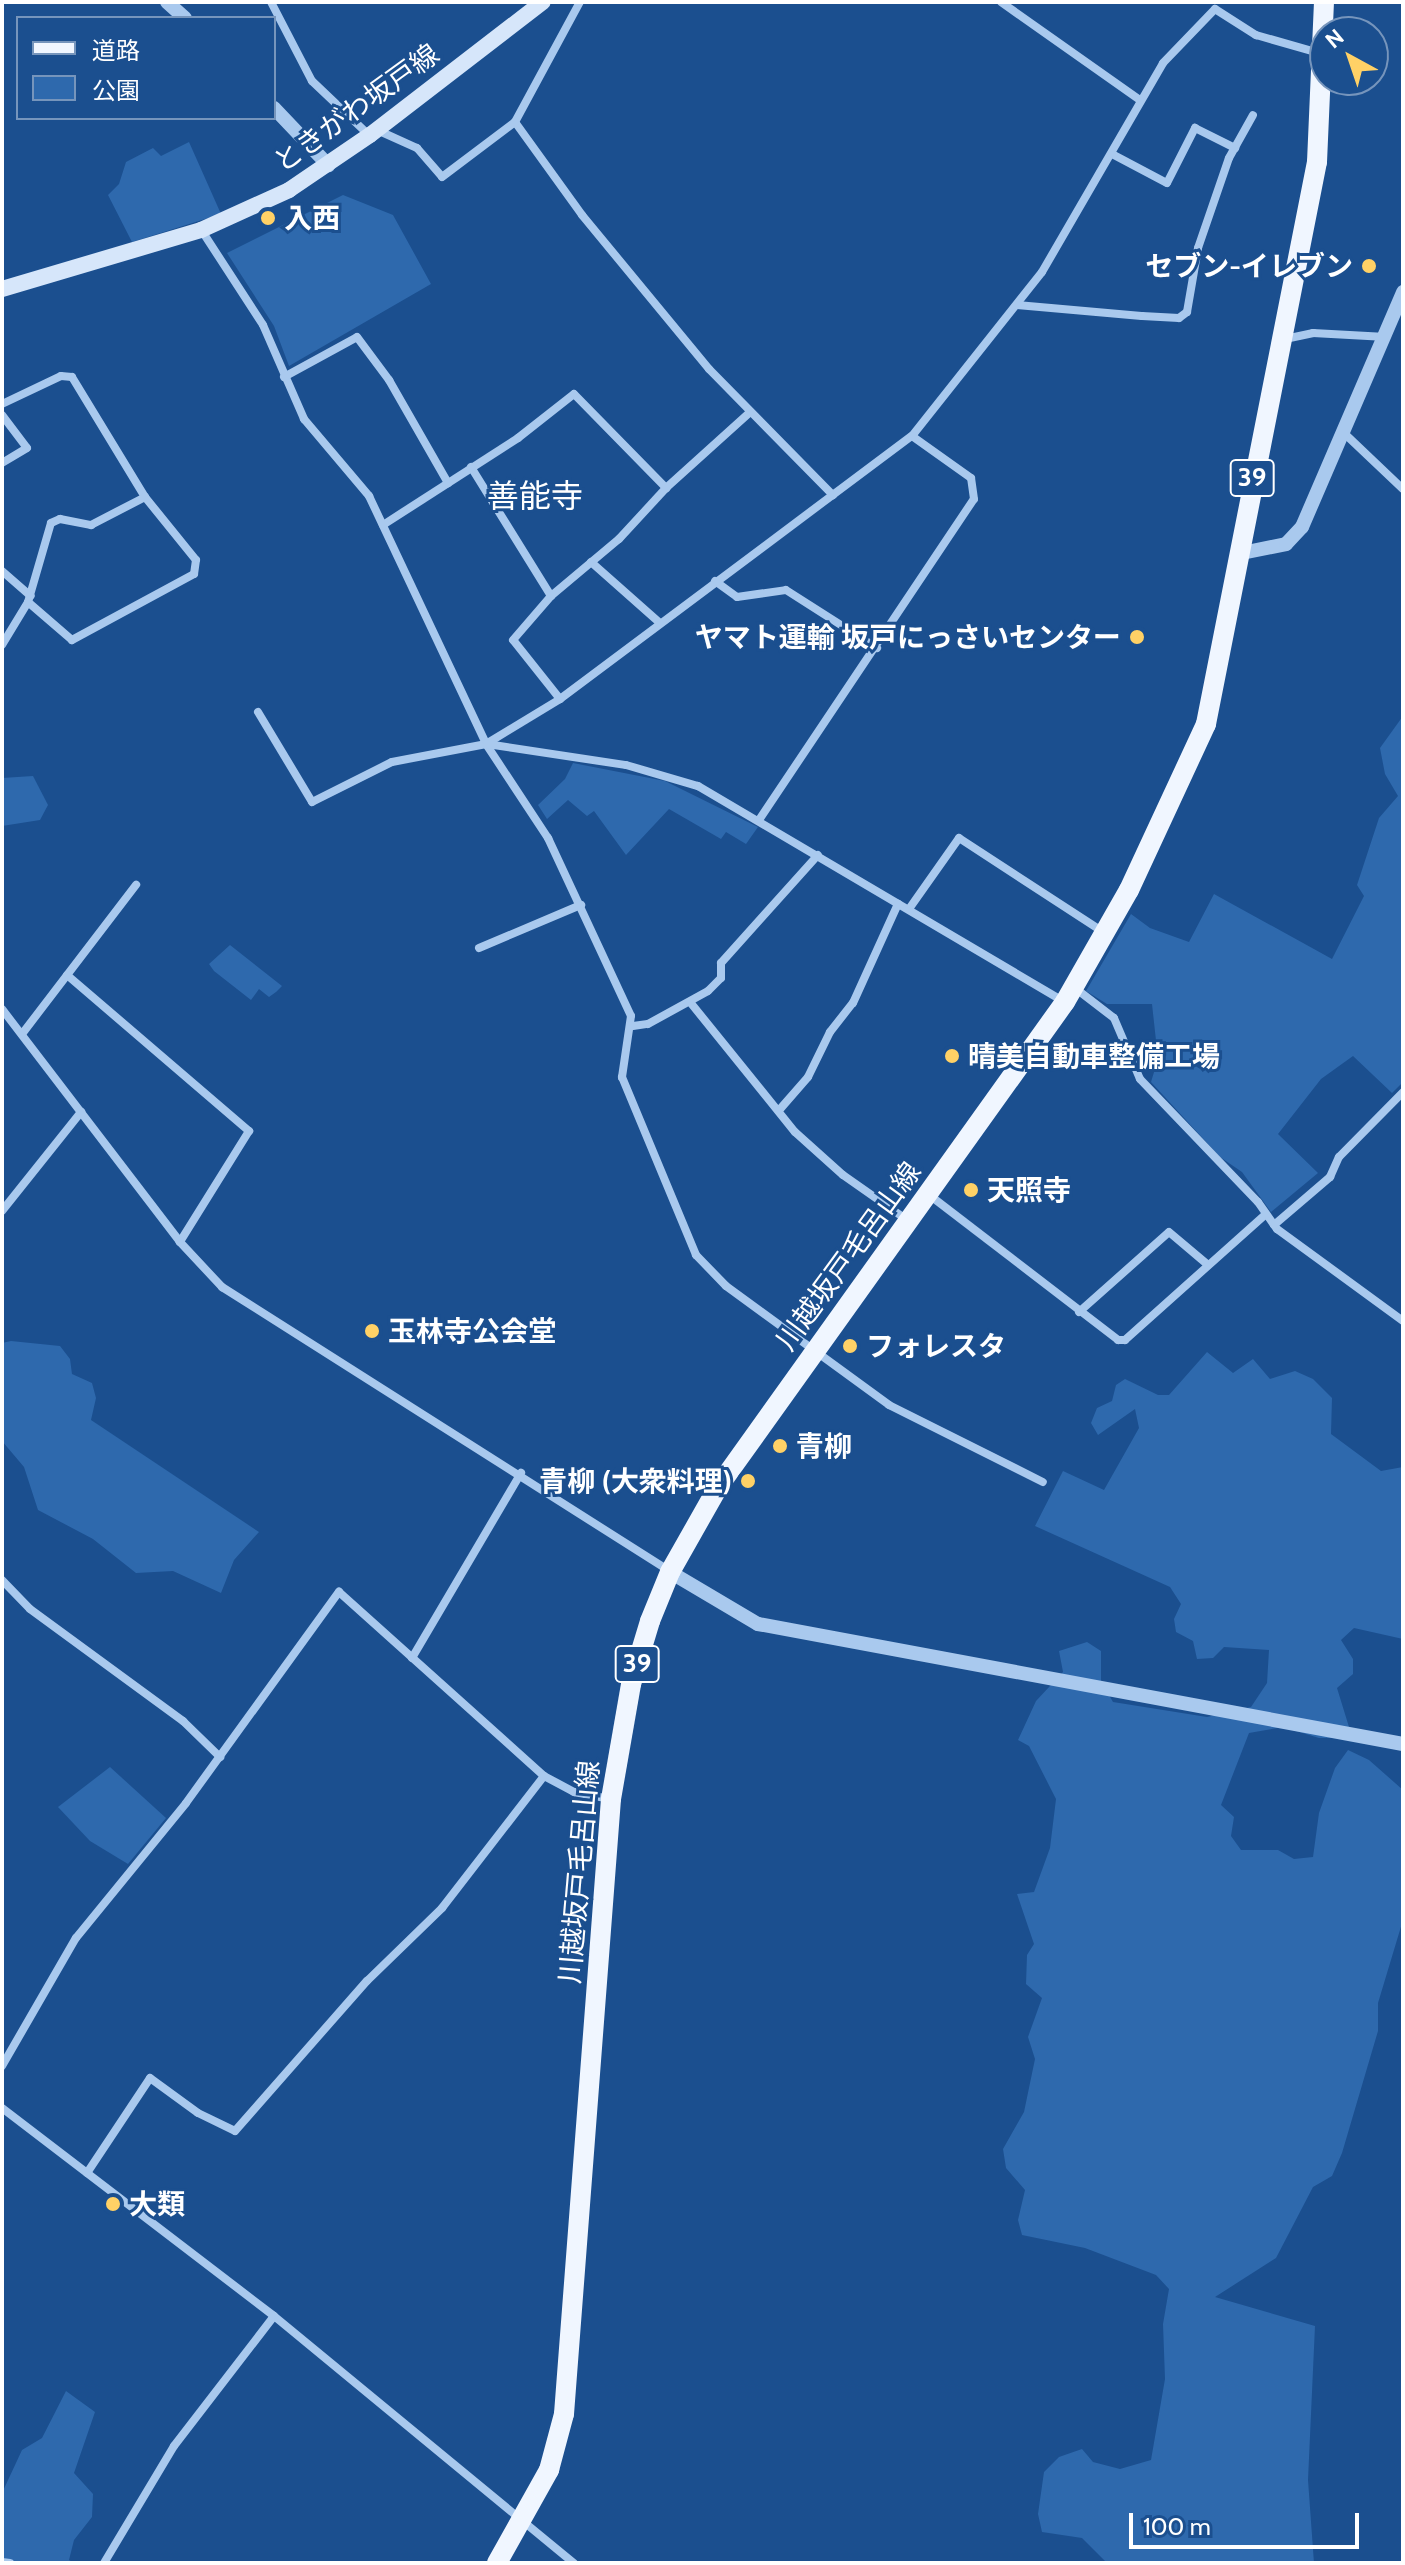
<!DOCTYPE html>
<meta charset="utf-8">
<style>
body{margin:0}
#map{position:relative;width:1405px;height:2565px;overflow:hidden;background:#1b4f8f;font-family:Cabin,"Noto Sans JP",sans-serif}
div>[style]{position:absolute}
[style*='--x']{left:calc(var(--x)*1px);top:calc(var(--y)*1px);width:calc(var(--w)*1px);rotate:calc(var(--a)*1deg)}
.green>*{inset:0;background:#2e69ad}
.minor>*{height:8px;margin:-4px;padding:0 4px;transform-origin:4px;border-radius:4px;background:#a9c9ee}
.tertiary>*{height:14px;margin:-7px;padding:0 7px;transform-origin:7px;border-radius:7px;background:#a9c9ee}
.secondary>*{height:16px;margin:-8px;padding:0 8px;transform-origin:8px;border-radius:8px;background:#d6e6fa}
.primary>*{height:20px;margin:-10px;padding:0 10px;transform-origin:10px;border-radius:10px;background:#f0f6ff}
.dots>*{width:22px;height:22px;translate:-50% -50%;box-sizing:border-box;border:4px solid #1b4f8f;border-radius:50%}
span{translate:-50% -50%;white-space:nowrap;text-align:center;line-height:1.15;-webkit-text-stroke:6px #1b4f8f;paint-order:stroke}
.shield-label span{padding:2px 6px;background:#1b4f8f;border:2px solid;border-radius:6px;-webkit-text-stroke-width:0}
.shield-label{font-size:26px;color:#fff;font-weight:700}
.street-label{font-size:28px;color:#fff}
.poi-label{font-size:28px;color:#fff;font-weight:700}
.left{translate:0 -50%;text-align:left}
.right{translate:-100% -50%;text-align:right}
.quarter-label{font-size:32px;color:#fff}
.frame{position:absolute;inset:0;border:4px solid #fff;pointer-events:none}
.legend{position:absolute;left:16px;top:16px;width:260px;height:104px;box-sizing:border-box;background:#1b4f8f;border:2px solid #7695bc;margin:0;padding:10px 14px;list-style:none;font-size:24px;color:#fff}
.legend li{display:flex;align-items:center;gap:16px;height:40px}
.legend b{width:40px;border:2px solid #7695bc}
.north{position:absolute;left:1309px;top:16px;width:80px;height:80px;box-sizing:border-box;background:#1b4f8f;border:2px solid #7695bc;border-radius:50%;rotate:320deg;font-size:22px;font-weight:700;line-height:32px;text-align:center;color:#fff}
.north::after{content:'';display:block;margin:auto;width:28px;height:36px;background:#ffd166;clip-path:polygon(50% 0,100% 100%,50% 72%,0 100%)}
.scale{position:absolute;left:1129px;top:2513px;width:230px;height:36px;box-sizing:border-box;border:4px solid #fff;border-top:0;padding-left:10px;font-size:24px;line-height:28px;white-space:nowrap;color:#fff;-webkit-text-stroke:6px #1b4f8f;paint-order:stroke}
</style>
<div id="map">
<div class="green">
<i style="clip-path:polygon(189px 142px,221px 214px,132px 242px,108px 195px,119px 184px,126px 162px,153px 148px,161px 156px)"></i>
<i style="clip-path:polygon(343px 195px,393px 215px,431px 284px,289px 366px,274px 326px,227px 253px)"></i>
<i style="clip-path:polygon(1403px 716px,1403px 1082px,1392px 1093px,1353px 1056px,1321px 1079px,1278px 1134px,1318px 1173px,1271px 1212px,1242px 1172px,1220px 1157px,1151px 1082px,1158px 1059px,1152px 1004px,1107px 1004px,1086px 991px,1131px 914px,1150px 928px,1189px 942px,1214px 894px,1332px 959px,1364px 896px,1357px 885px,1379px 818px,1398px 796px,1385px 774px,1380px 748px)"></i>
<i style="clip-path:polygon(573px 763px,665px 781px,758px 827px,746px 844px,726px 832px,721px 839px,669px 809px,626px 855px,594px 811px,587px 816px,568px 800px,547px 819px,538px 805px,565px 779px)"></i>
<i style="clip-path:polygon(33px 776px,48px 805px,40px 820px,2px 826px,2px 778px)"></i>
<i style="clip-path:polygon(230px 945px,282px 986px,276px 992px,269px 997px,259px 989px,251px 1000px,214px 971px,209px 964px)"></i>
<i style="clip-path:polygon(11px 1341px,60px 1346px,70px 1359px,72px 1374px,92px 1383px,96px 1398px,91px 1420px,259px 1532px,234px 1560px,221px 1593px,173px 1571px,136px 1573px,93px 1539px,38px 1510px,24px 1467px,2px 1441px,2px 1343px)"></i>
<i style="clip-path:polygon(1207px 1352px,1233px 1373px,1253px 1359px,1270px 1379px,1295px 1371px,1313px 1379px,1332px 1398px,1331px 1434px,1381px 1471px,1403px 1467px,1403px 1639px,1354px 1628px,1341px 1640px,1353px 1659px,1353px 1674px,1337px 1688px,1349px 1727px,1337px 1738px,1319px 1738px,1283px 1727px,1249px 1733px,1221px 1805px,1234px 1817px,1231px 1836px,1241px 1850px,1278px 1850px,1294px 1859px,1313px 1857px,1319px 1813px,1335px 1768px,1348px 1750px,1369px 1760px,1403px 1790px,1403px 1920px,1378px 2003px,1378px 2031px,1342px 2153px,1332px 2176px,1313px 2187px,1276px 2258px,1215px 2297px,1315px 2326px,1308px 2480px,1314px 2563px,1107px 2563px,1082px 2538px,1042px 2532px,1038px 2514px,1044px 2472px,1059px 2457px,1082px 2449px,1093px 2462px,1120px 2469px,1151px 2460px,1165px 2379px,1163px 2324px,1169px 2289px,1156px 2275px,1085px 2248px,1022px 2235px,1018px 2220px,1025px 2190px,1006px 2168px,1003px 2149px,1024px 2112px,1035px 2059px,1028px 2037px,1042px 1998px,1026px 1984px,1027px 1955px,1034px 1944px,1017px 1894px,1034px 1892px,1050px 1848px,1056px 1799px,1029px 1746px,1018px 1740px,1036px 1701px,1063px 1672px,1059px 1651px,1087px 1642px,1101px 1651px,1101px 1681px,1113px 1702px,1207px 1717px,1251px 1707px,1267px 1683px,1269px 1650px,1224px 1647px,1213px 1658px,1197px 1659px,1193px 1641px,1176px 1632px,1174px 1619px,1181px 1604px,1170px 1587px,1035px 1526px,1063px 1471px,1104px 1490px,1139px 1428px,1135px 1409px,1098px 1435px,1091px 1423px,1097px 1408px,1112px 1401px,1116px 1385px,1125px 1379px,1158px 1395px,1169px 1395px)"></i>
<i style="clip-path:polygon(110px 1767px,166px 1818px,128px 1864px,90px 1841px,58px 1807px)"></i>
<i style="clip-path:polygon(66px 2391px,95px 2412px,74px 2473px,93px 2494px,92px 2517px,74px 2540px,69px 2560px,74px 2563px,2px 2563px,2px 2493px,22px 2450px,42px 2438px)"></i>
</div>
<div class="minor">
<i style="--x:271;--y:2;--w:89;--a:62.6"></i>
<i style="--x:312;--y:81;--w:79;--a:43.5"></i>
<i style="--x:1001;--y:2;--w:170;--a:35.2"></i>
<i style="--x:1215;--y:9;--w:49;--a:32.4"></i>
<i style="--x:1256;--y:35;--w:66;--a:15.9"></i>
<i style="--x:515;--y:122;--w:115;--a:54.2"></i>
<i style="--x:582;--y:215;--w:200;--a:50.5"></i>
<i style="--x:709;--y:369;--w:177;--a:45.5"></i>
<i style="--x:377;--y:130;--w:44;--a:24.2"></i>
<i style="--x:417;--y:148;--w:38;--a:49"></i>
<i style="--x:442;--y:177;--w:91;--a:-37"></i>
<i style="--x:515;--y:122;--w:136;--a:-61.6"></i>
<i style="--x:1112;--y:154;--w:62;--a:27.8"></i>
<i style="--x:1167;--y:183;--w:62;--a:-63"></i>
<i style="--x:1195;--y:128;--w:45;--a:26.6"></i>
<i style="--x:202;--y:231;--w:112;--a:57"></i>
<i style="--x:263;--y:325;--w:103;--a:66.4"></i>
<i style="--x:304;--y:419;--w:101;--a:49.8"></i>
<i style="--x:369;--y:496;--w:274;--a:64.7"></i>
<i style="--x:486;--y:744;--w:113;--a:56.6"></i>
<i style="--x:548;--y:838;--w:196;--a:65"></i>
<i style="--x:631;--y:1016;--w:62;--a:98.4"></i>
<i style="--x:622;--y:1077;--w:193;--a:67.4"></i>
<i style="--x:696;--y:1255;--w:43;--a:45.9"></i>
<i style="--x:726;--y:1286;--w:202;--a:36.1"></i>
<i style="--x:889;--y:1405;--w:172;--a:26.6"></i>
<i style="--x:1017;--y:305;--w:125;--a:5"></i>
<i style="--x:1142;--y:316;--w:37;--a:3"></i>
<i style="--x:1179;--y:318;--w:10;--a:-37"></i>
<i style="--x:1187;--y:312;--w:65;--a:-80.2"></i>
<i style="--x:1198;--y:248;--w:95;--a:-71"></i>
<i style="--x:1229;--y:158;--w:49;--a:-60.8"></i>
<i style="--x:1285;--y:339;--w:29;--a:-12"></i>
<i style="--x:1313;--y:333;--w:73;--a:3.1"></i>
<i style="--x:284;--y:377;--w:83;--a:-28.7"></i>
<i style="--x:357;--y:337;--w:54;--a:53.3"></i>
<i style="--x:389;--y:380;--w:119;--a:60.2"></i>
<i style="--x:2;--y:404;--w:65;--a:-25.4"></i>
<i style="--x:61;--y:376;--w:11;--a:5"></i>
<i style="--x:72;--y:377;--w:140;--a:58.7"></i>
<i style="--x:145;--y:497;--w:81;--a:51"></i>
<i style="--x:196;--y:560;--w:14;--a:98"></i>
<i style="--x:194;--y:574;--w:139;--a:151.6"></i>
<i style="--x:72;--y:640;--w:58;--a:-139.2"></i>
<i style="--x:2;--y:415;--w:41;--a:52.9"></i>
<i style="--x:27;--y:448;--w:29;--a:149"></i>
<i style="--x:1345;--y:434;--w:80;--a:43.5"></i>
<i style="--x:471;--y:467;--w:152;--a:58.2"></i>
<i style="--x:383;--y:525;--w:161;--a:-32.8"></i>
<i style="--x:518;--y:438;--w:71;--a:-38.2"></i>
<i style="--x:574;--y:394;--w:132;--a:45.6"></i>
<i style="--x:591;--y:562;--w:92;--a:41.5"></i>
<i style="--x:2;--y:571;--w:38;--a:41"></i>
<i style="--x:715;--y:581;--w:27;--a:36"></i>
<i style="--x:737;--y:597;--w:49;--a:-8.1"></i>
<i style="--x:786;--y:590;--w:108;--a:32.5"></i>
<i style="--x:2;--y:645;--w:50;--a:-58.8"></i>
<i style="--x:28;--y:602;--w:82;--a:-73.8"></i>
<i style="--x:51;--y:523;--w:10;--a:-24"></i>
<i style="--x:60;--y:519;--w:32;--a:11"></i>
<i style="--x:91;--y:525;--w:61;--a:-27.4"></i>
<i style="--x:560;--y:699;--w:75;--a:-128.5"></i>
<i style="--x:513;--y:640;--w:58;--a:-49.2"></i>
<i style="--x:551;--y:596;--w:89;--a:-40"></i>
<i style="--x:619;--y:539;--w:69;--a:-47.3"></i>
<i style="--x:666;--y:488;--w:112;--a:-42.1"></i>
<i style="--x:258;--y:712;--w:105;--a:59"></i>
<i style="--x:312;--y:802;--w:89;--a:-26.6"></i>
<i style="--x:392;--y:762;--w:96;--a:-10.8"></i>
<i style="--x:486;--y:744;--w:87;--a:-31.3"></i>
<i style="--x:560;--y:699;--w:439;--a:-36.8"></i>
<i style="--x:912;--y:436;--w:209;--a:-51.6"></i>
<i style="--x:1042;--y:272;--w:241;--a:-59.9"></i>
<i style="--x:1163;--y:63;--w:75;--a:-46.1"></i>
<i style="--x:487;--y:744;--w:141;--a:8.6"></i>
<i style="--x:626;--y:765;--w:75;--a:16.3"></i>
<i style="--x:698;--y:786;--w:426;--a:30.5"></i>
<i style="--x:759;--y:820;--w:386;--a:-56.2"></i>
<i style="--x:974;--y:499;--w:21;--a:-98"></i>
<i style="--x:971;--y:478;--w:72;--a:-144.6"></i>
<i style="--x:909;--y:909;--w:87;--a:-54.8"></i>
<i style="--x:959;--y:838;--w:172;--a:33.1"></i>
<i style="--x:479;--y:948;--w:111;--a:-22.9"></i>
<i style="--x:67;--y:975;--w:240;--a:40.6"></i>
<i style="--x:249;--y:1131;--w:131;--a:121.9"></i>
<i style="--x:1075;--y:988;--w:49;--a:37.6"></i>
<i style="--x:1114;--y:1018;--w:66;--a:66.9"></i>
<i style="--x:1140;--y:1079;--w:170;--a:46.2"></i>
<i style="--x:1258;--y:1202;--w:33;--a:55"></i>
<i style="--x:1277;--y:1229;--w:156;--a:36.1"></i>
<i style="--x:690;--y:1002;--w:167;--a:51.1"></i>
<i style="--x:795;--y:1132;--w:64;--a:41.9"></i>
<i style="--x:843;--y:1175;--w:78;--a:35.1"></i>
<i style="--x:2;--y:1009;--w:293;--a:52.6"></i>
<i style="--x:180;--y:1242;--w:62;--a:47"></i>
<i style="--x:222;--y:1287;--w:528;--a:32.4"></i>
<i style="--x:633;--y:1026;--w:15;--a:-8"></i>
<i style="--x:648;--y:1024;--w:68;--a:-28.8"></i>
<i style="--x:708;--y:991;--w:18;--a:-45"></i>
<i style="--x:721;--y:978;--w:15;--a:-90"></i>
<i style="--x:721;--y:963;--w:145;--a:-48.1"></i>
<i style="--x:22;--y:1034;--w:188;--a:-52.6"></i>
<i style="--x:781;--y:1108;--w:41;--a:-48.9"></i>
<i style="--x:808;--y:1077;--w:50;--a:-63.9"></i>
<i style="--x:830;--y:1032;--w:37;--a:-52"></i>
<i style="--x:853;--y:1003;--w:109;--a:-65.6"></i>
<i style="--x:928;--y:1194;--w:240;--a:37.5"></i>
<i style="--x:1118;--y:1340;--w:7;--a:0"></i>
<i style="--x:1125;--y:1340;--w:188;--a:-41.8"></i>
<i style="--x:2;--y:1211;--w:127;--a:-51.4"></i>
<i style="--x:1274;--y:1225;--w:74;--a:-40.6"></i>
<i style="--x:1330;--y:1177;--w:22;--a:-66"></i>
<i style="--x:1339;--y:1157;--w:91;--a:-45.4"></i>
<i style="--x:1079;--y:1312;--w:120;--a:-41.6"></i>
<i style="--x:1169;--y:1232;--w:51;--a:40.2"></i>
<i style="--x:2;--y:1580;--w:40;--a:46"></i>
<i style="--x:30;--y:1609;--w:190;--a:36.2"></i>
<i style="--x:183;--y:1721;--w:52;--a:44.2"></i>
<i style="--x:412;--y:1658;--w:215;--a:-59.5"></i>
<i style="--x:2;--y:2066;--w:148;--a:-60"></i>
<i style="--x:76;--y:1938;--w:174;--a:-50.8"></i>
<i style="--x:186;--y:1803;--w:261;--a:-54.1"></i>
<i style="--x:339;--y:1592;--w:275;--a:41.9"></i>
<i style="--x:544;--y:1776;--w:34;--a:28"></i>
<i style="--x:574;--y:1792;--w:36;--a:11"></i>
<i style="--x:2;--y:2108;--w:342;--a:37.4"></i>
<i style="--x:274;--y:2316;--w:389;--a:39.5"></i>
<i style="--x:87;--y:2173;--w:114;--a:-56.4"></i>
<i style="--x:150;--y:2078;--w:59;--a:36.1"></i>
<i style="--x:198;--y:2113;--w:41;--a:25.9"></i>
<i style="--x:235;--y:2131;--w:200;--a:-48.7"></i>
<i style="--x:367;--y:1981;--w:105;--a:-44.2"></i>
<i style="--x:442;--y:1908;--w:167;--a:-52.3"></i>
<i style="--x:2;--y:2562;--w:8;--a:7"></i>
<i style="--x:104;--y:2563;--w:136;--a:-59.1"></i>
<i style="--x:174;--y:2446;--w:164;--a:-52.4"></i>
</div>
<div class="tertiary">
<i style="--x:167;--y:2;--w:24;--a:42"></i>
<i style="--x:274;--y:108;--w:79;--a:46.5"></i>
<i style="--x:1237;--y:554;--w:50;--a:-11.5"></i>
<i style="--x:1286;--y:544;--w:23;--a:-47"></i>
<i style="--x:1302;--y:527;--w:256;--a:-66.7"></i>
<i style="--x:670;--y:1572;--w:102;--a:30.6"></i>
<i style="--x:758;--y:1624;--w:656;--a:10.54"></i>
</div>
<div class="secondary">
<i style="--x:2;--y:289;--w:208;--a:-16.5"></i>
<i style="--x:201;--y:230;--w:97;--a:-24.4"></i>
<i style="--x:289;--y:190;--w:98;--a:-34.2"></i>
<i style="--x:370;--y:135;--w:218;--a:-37.6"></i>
</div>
<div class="primary">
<i style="--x:497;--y:2563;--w:107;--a:-60.8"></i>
<i style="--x:549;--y:2470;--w:58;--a:-75"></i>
<i style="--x:564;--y:2414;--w:617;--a:-85.63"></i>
<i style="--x:611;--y:1799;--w:117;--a:-80.1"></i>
<i style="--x:631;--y:1684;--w:66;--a:-73.2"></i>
<i style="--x:650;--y:1621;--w:53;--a:-67.8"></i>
<i style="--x:670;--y:1572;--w:98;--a:-60.5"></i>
<i style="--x:718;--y:1487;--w:596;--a:-54.42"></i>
<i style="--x:1065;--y:1002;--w:129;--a:-60.3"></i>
<i style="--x:1129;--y:890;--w:183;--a:-65.1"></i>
<i style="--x:1206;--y:724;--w:573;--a:-78.83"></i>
<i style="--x:1317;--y:162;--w:160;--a:-87.5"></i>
</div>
<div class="dots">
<i style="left:268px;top:218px;background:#ffd166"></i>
<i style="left:1369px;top:266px;background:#ffd166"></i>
<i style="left:1137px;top:637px;background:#ffd166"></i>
<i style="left:952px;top:1056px;background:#ffd166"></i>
<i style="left:971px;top:1190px;background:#ffd166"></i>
<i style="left:372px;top:1331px;background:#ffd166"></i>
<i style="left:850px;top:1346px;background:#ffd166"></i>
<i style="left:780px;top:1446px;background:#ffd166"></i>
<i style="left:748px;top:1481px;background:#ffd166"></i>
<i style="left:113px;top:2204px;background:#ffd166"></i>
</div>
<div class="shield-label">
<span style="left:1252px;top:478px">39</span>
<span style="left:637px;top:1664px">39</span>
</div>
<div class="street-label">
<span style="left:356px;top:108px;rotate:-36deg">ときがわ坂戸線</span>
<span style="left:848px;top:1256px;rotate:-54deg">川越坂戸毛呂山線</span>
<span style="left:579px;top:1872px;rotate:-85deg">川越坂戸毛呂山線</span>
</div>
<div class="poi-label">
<span class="left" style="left:284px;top:218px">入西</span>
<span class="right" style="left:1353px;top:266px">セブン-イレブン</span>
<span class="right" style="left:1121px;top:637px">ヤマト運輸 坂戸にっさいセンター</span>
<span class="left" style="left:968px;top:1056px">晴美自動車整備工場</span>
<span class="left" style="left:987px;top:1190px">天照寺</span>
<span class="left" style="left:388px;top:1331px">玉林寺公会堂</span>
<span class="left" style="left:866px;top:1346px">フォレスタ</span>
<span class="left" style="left:796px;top:1446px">青柳</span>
<span class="right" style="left:732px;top:1481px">青柳 (大衆料理)</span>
<span class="left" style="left:129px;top:2204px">大類</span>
</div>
<div class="quarter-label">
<span style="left:535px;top:496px">善能寺</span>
</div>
<div class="frame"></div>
<ul class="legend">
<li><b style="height:10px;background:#f0f6ff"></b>道路</li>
<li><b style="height:22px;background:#2e69ad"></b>公園</li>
</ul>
<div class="north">N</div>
<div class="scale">100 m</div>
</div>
